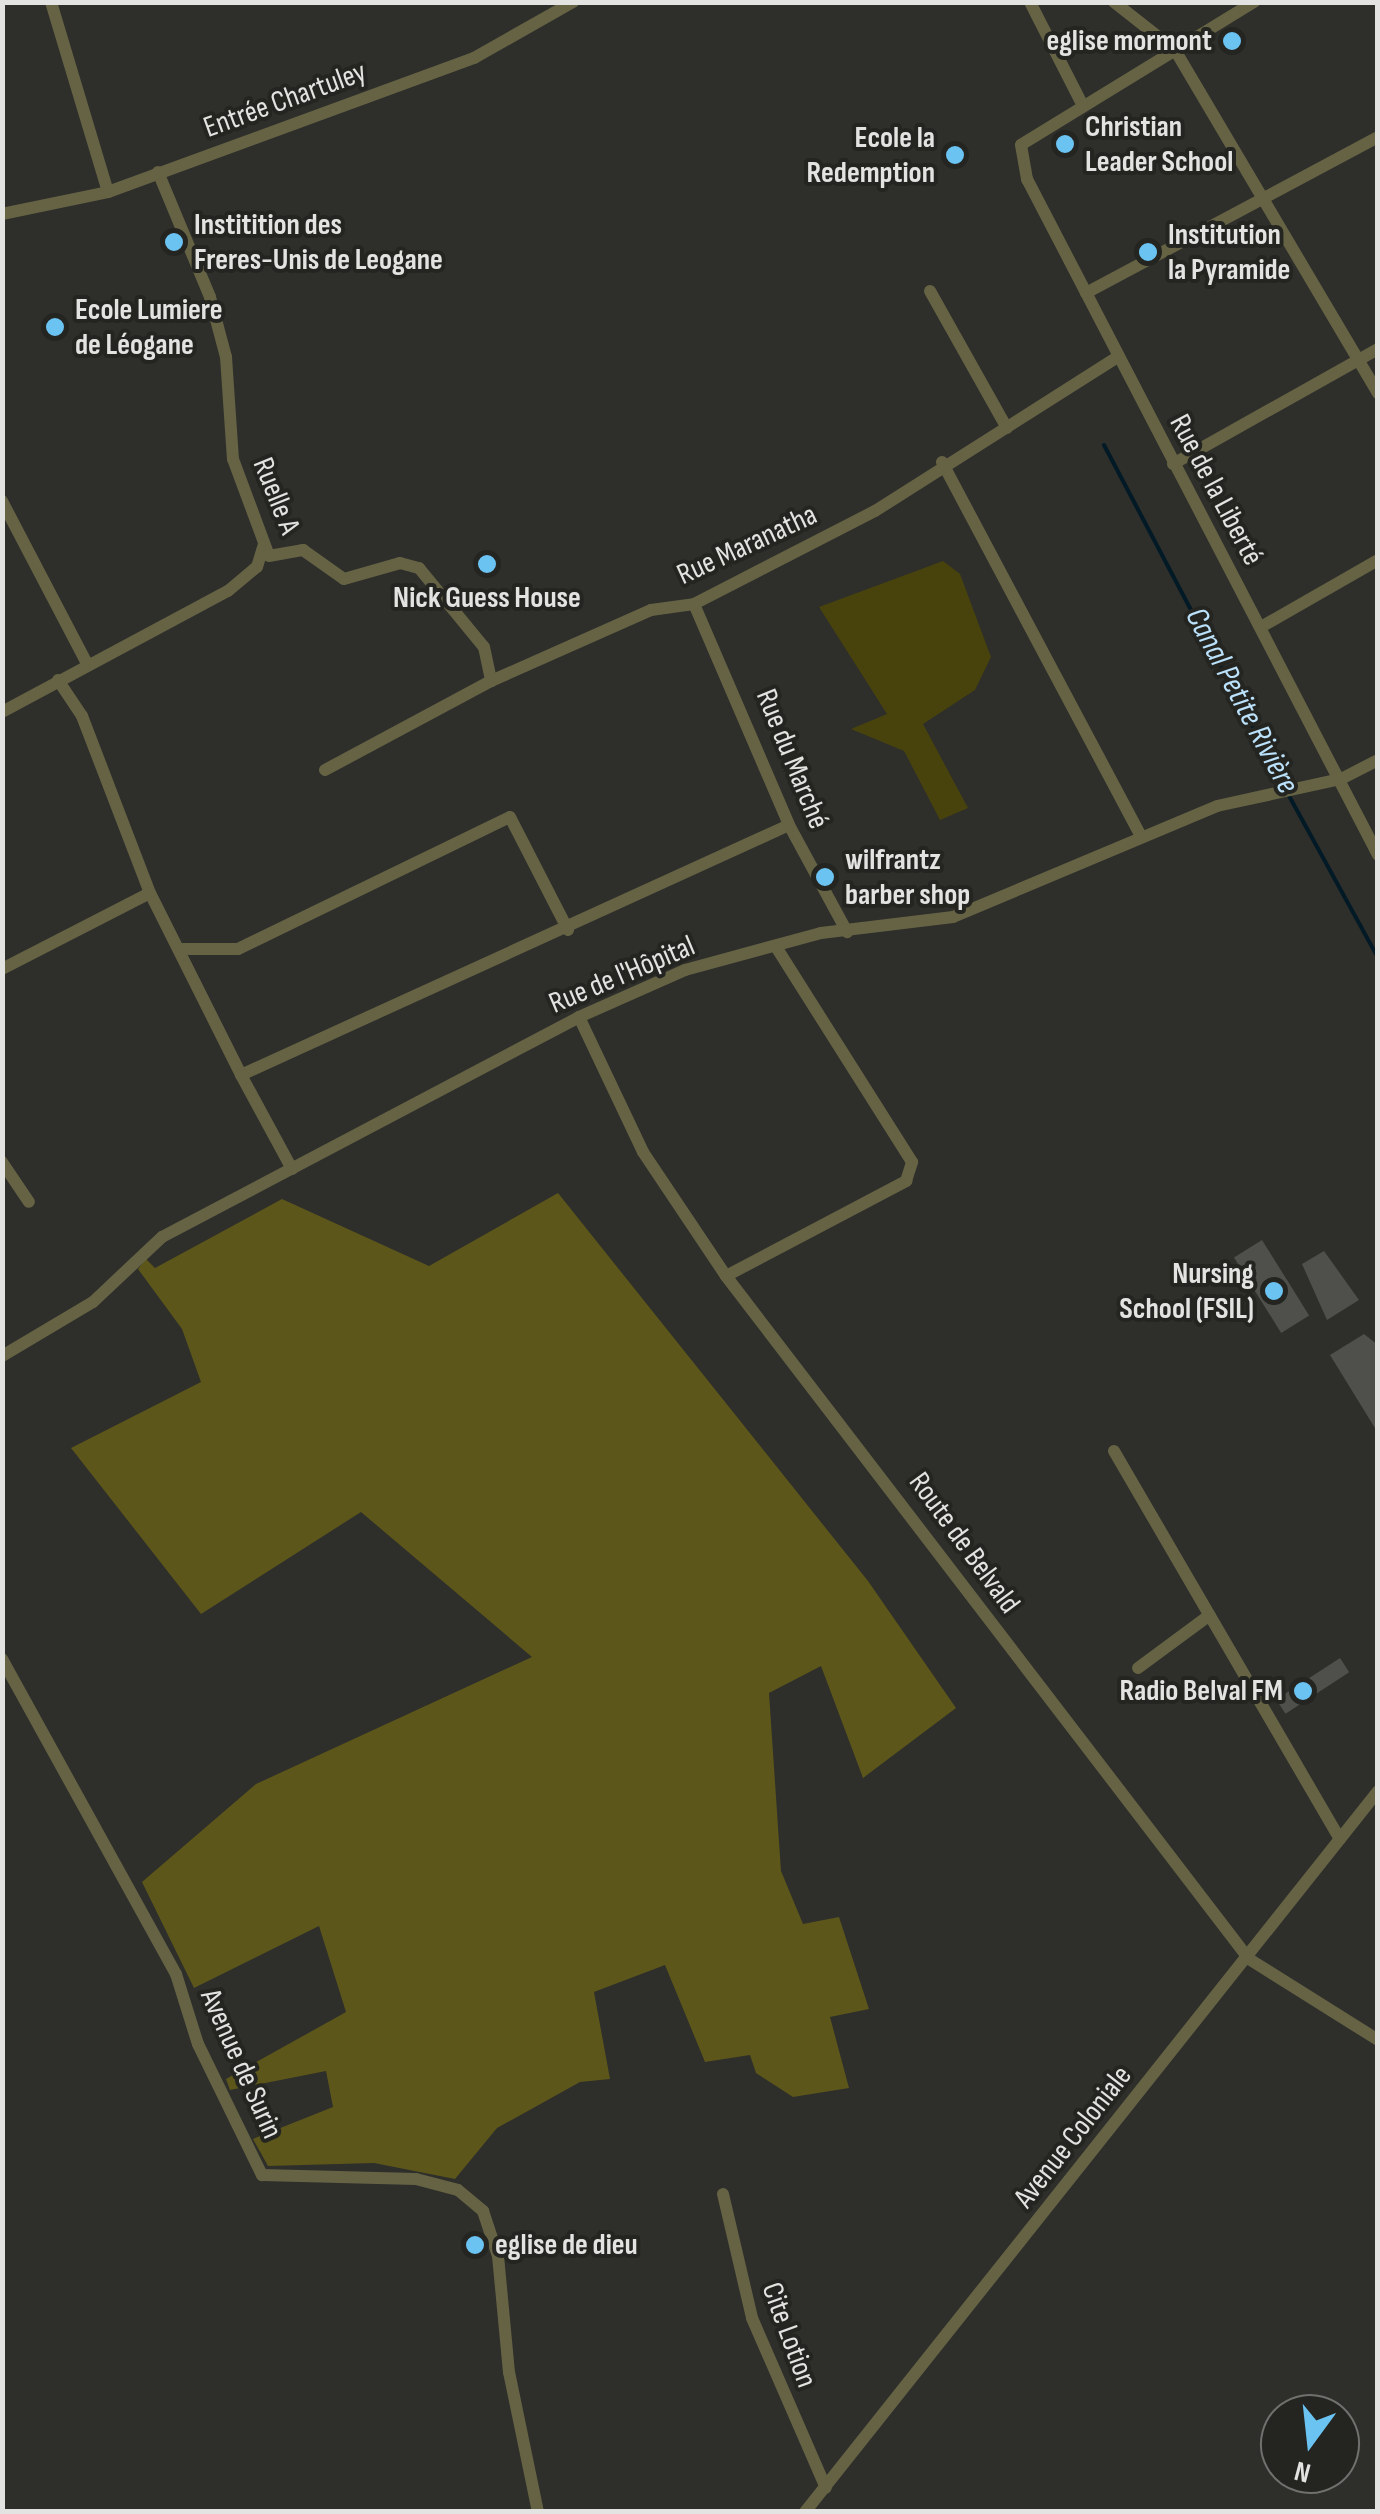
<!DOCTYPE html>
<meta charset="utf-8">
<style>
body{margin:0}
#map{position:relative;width:1380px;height:2514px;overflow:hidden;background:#2e2e2b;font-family:"Sofia Sans Condensed",sans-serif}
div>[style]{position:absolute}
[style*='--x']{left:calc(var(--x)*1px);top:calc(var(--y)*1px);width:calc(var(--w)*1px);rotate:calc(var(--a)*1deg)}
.green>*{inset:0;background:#48430c}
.forest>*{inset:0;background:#5c561a}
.stream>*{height:4px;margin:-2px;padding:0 2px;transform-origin:2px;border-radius:2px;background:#021a26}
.building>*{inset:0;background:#4f4f4c;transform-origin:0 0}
.street>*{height:12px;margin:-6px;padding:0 6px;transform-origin:6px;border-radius:6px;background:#656344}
.dots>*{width:28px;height:28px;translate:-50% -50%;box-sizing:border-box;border:5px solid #242421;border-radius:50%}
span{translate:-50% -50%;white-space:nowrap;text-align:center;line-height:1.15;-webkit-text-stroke:8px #242421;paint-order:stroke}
.poi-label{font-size:30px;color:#e3e3e1;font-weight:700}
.right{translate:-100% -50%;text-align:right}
.left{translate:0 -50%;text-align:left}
.street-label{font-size:30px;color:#e3e3e1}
.water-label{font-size:32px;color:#bbe2fa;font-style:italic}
.frame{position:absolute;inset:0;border:5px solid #e3e3e1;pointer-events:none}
.north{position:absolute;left:1260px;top:2394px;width:100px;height:100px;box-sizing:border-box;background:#242421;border:2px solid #70706e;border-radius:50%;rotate:195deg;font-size:28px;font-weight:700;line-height:40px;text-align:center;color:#e3e3e1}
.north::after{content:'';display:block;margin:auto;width:35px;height:45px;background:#6bc3f2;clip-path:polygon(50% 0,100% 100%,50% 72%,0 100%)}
</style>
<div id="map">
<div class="green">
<i style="clip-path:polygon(943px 561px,960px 574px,991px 657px,975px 690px,923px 724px,968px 808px,940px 820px,904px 751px,851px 729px,887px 714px,819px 607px)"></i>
</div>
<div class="forest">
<i style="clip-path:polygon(558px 1193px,868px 1581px,956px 1708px,863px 1778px,821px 1666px,769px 1693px,781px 1871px,803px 1924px,839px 1917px,869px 2009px,830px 2017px,849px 2088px,793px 2097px,756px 2073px,750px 2055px,705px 2062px,665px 1965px,594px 1992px,610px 2079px,580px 2082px,497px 2128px,455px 2179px,374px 2163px,268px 2166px,253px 2139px,333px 2107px,326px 2071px,230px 2090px,226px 2079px,346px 2012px,319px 1926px,194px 1988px,142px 1882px,256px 1784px,532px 1657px,361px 1512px,201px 1614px,71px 1448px,201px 1382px,182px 1329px,138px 1269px,146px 1259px,155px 1268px,282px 1199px,429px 1266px)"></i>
</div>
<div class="stream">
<i style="--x:1104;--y:445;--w:386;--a:62.2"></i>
<i style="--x:1288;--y:794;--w:187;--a:61.2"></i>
</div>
<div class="building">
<i style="left:1262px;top:1240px;width:89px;height:33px;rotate:58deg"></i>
<i style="clip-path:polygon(1324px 1251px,1359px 1300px,1327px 1320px,1302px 1264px)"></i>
<i style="clip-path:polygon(1364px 1334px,1378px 1345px,1378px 1433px,1330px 1355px)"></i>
<i style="left:1340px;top:1658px;width:17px;height:76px;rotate:57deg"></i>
</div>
<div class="street">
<i style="--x:51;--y:2;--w:198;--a:73.3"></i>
<i style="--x:1030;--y:2;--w:112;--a:63"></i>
<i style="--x:1114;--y:2;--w:78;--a:38.2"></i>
<i style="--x:1175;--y:50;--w:399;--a:59.4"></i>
<i style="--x:1254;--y:2;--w:273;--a:148.5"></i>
<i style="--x:1021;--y:145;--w:35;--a:80"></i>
<i style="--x:1027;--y:179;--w:762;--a:62.56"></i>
<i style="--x:158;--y:172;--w:135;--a:67.4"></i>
<i style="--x:210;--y:297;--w:62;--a:75.1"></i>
<i style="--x:226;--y:357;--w:102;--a:86.1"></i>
<i style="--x:233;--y:459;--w:103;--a:69.6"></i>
<i style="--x:269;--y:556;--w:35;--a:-10"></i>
<i style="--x:303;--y:550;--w:50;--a:35.3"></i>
<i style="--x:344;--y:579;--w:58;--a:-15.9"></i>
<i style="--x:400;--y:563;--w:20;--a:15"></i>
<i style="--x:419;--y:568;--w:102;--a:50.6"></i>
<i style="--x:484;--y:647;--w:35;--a:78"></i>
<i style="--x:2;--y:214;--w:108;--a:-11.7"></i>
<i style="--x:108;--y:192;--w:390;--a:-20.1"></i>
<i style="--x:474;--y:58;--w:114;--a:-29.5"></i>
<i style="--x:930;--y:291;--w:157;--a:60.7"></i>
<i style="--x:1086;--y:293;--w:331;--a:-28.1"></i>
<i style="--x:942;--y:462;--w:424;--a:62"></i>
<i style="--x:1173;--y:464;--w:235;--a:-29.3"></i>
<i style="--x:2;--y:501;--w:182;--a:62.4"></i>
<i style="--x:694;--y:604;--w:241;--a:66.7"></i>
<i style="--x:789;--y:825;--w:122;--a:61.5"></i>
<i style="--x:1261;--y:627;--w:135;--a:-29.8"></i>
<i style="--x:58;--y:680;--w:43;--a:56.3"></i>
<i style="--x:82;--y:716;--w:190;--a:69"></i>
<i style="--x:150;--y:893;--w:203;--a:63.4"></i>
<i style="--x:241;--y:1075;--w:602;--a:-24.52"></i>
<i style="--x:2;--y:712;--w:256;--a:-28.2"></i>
<i style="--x:228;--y:591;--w:38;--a:-40"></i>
<i style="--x:257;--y:567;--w:24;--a:-73"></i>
<i style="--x:325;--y:770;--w:188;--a:-28.2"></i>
<i style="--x:491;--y:681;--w:175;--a:-23.9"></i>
<i style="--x:651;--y:610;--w:43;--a:-7.9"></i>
<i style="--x:694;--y:604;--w:203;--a:-27.2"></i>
<i style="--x:875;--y:511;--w:288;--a:-32.4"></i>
<i style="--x:183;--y:949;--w:55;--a:0"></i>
<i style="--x:238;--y:949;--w:302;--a:-25.9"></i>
<i style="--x:510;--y:817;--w:127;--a:62.8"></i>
<i style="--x:2;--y:969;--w:166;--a:-27.2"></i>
<i style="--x:579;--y:1017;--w:149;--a:64.6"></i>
<i style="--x:643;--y:1152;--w:149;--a:56.2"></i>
<i style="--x:726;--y:1276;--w:860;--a:52.56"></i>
<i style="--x:1249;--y:1959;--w:152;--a:32.1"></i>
<i style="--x:241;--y:1075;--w:107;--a:61.5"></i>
<i style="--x:2;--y:1162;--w:48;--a:56"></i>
<i style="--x:726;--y:1276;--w:204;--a:-27.8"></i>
<i style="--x:906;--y:1181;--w:20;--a:-72"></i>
<i style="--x:912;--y:1162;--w:254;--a:-122.3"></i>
<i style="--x:2;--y:1356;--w:106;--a:-30.7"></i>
<i style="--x:93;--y:1302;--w:95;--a:-43.3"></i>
<i style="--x:162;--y:1237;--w:471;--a:-27.8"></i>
<i style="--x:579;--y:1017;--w:116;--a:-23.9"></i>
<i style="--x:685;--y:970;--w:141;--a:-15.2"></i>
<i style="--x:821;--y:933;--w:133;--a:-6.9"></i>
<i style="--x:953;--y:917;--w:286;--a:-22.8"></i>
<i style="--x:1217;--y:806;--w:127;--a:-12.3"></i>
<i style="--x:1341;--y:779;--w:42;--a:-27.2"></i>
<i style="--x:1114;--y:1451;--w:449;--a:59.8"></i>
<i style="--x:2;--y:1659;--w:360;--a:61.1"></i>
<i style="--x:176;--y:1974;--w:73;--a:72.6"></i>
<i style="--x:198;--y:2044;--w:146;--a:64"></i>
<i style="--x:262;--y:2175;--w:154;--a:1.5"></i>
<i style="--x:416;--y:2179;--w:43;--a:14.7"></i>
<i style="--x:458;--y:2190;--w:33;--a:40"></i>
<i style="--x:483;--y:2211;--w:47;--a:71.6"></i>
<i style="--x:498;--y:2256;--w:117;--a:84.6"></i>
<i style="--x:509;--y:2372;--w:143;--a:78.3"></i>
<i style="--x:1138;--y:1668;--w:89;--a:-36.4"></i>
<i style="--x:723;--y:2194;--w:127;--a:76.8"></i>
<i style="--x:752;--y:2318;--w:185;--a:66.5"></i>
<i style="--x:805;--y:2512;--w:921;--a:-51.52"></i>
</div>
<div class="dots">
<i style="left:1232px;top:41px;background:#6bc3f2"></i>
<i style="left:1065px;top:144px;background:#6bc3f2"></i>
<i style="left:955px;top:155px;background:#6bc3f2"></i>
<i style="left:174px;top:242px;background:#6bc3f2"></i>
<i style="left:1148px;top:252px;background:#6bc3f2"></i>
<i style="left:55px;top:327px;background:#6bc3f2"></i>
<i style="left:487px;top:564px;background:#6bc3f2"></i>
<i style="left:825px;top:877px;background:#6bc3f2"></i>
<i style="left:1274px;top:1291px;background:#6bc3f2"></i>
<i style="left:1303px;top:1691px;background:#6bc3f2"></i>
<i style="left:475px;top:2245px;background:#6bc3f2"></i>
</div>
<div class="poi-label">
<span class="right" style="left:1212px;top:41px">eglise mormont</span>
<span class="left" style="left:1085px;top:144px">Christian<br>Leader School</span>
<span class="right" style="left:935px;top:155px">Ecole la<br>Redemption</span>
<span class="left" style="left:194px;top:242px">Institition des<br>Freres-Unis de Leogane</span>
<span class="left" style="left:1168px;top:252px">Institution<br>la Pyramide</span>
<span class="left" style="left:75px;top:327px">Ecole Lumiere<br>de Léogane</span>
<span style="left:487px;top:598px">Nick Guess House</span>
<span class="left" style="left:845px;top:877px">wilfrantz<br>barber shop</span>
<span class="right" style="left:1254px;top:1291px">Nursing<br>School (FSIL)</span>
<span class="right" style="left:1283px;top:1691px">Radio Belval FM</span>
<span class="left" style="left:495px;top:2245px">eglise de dieu</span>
</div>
<div class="street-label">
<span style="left:285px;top:100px;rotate:-20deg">Entrée Chartuley</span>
<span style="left:1216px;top:490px;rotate:62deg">Rue de la Liberté</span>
<span style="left:276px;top:496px;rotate:68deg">Ruelle A</span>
<span style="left:747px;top:545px;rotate:-25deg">Rue Maranatha</span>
<span style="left:792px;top:759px;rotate:68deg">Rue du Marché</span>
<span style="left:622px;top:975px;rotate:-23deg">Rue de l'Hôpital</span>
<span style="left:964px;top:1543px;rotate:54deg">Route de Belvald</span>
<span style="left:241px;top:2064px;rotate:66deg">Avenue de Surin</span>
<span style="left:1073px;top:2137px;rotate:-52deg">Avenue Coloniale</span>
<span style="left:789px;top:2335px;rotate:70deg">Cite Lotion</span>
</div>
<div class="water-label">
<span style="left:1241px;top:701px;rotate:62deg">Canal Petite Rivière</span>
</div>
<div class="frame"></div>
<div class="north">N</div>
</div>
